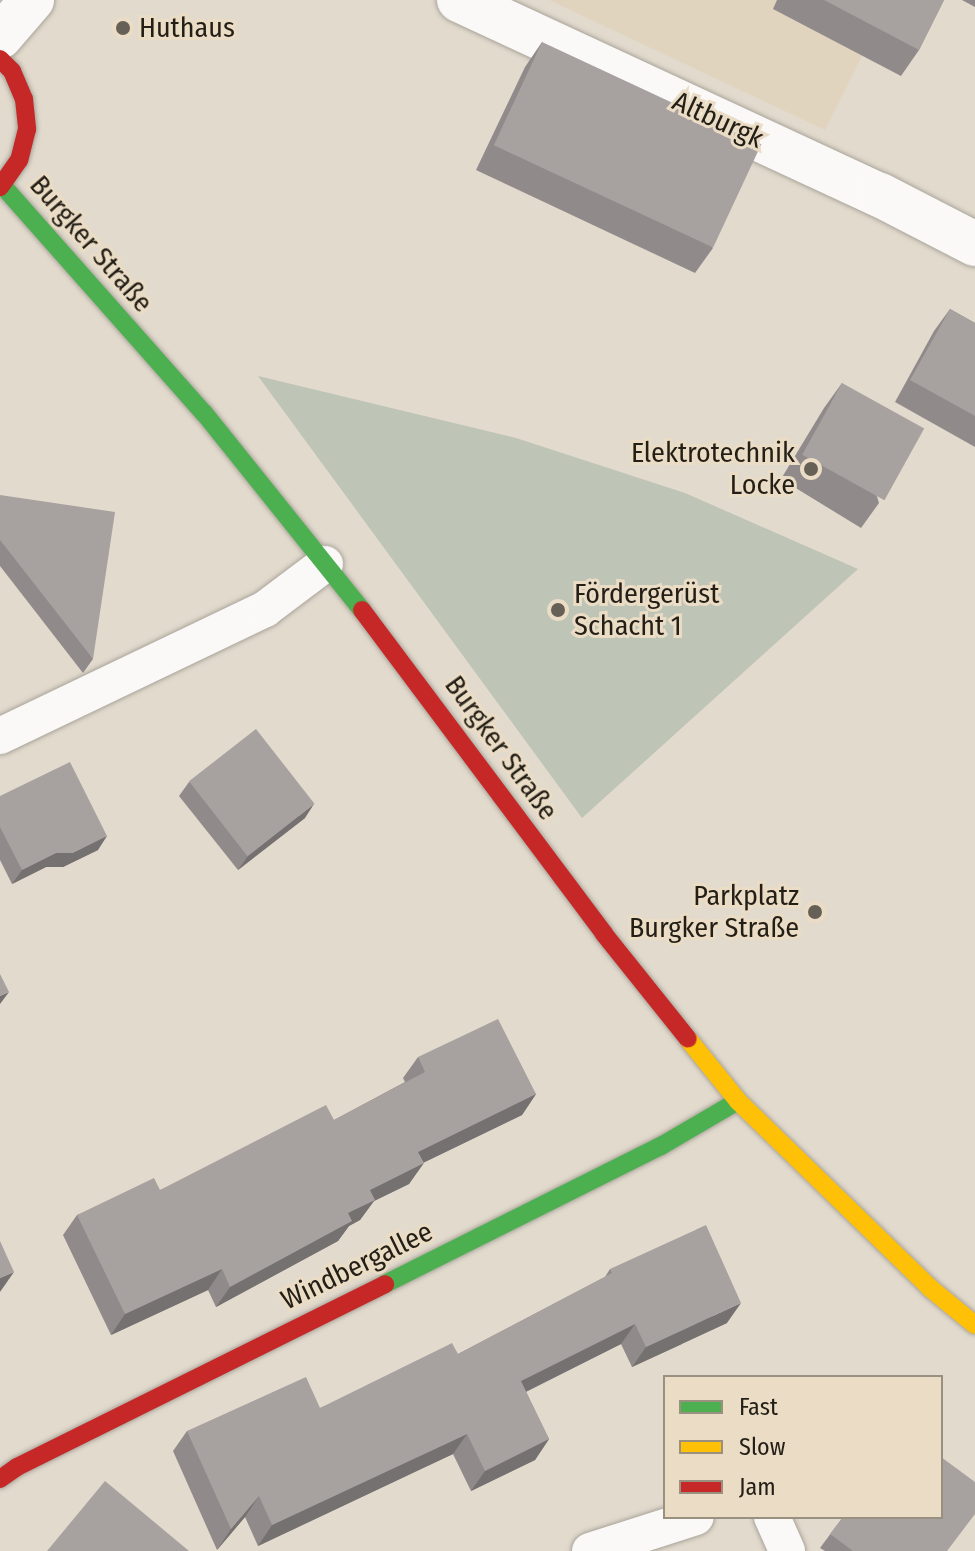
<!DOCTYPE html>
<meta charset="utf-8">
<style>
body{margin:0}
#map{position:relative;width:975px;height:1551px;overflow:hidden;background:#e2dacd;font-family:"Fira Sans Condensed",sans-serif}
div>[style]{position:absolute}
[style*='--x']{left:calc(var(--x)*1px);top:calc(var(--y)*1px);width:calc(var(--w)*1px);rotate:calc(var(--a)*1deg)}
.built>*{inset:0;background:#e1d4be}
.green>*{inset:0;background:#bec4b6}
.roads{filter:drop-shadow(0 0 2px #a9a49a) drop-shadow(0 0 2px #a9a49a)}
.lane>*{height:36px;margin:-18px;padding:0 18px;transform-origin:18px;border-radius:18px;background:#fbf9f8}
.street>*{height:44px;margin:-22px;padding:0 22px;transform-origin:22px;border-radius:22px;background:#fbf9f8}
.fast>*{height:18px;margin:-9px;padding:0 9px;transform-origin:9px;border-radius:9px;background:#4caf50}
.slow>*{height:18px;margin:-9px;padding:0 9px;transform-origin:9px;border-radius:9px;background:#ffc107}
.jam>*{height:18px;margin:-9px;padding:0 9px;transform-origin:9px;border-radius:9px;background:#c62828}
.wall>*{inset:0;background:#908a8a}
.shaded-wall>*{inset:0;background:#757170}
.building>*{inset:0;background:#a7a1a0;transform-origin:0 0}
.dots>*{width:22px;height:22px;translate:-50% -50%;box-sizing:border-box;border:4px solid #eadcc5;border-radius:50%}
span{translate:-50% -50%;white-space:nowrap;text-align:center;line-height:1.15;-webkit-text-stroke:6px #eadcc5;paint-order:stroke}
.poi-label{font-size:28px;color:#231e16}
.left{translate:0 -50%;text-align:left}
.right{translate:-100% -50%;text-align:right}
.street-label{font-size:28px;color:#231e16}
.legend{position:absolute;left:663px;top:1375px;width:280px;height:144px;box-sizing:border-box;background:#eadcc5;border:2px solid #9a907f;margin:0;padding:10px 14px;list-style:none;font-size:24px;color:#231e16}
.legend li{display:flex;align-items:center;gap:16px;height:40px}
.legend b{width:40px;border:2px solid #9a907f}
</style>
<div id="map">
<div class="built">
<i style="clip-path:polygon(549px 0,890px 0,825px 130px)"></i>
</div>
<div class="green">
<i style="clip-path:polygon(258px 376px,516px 438px,685px 493px,858px 569px,582px 818px)"></i>
</div>
<div class="roads">
<div class="lane">
<i style="--x:0;--y:736;--w:294;--a:-25.6"></i>
<i style="--x:265;--y:609;--w:75;--a:-36.9"></i>
<i style="--x:772;--y:1517;--w:37;--a:66"></i>
<i style="--x:590;--y:1551;--w:111;--a:-17.8"></i>
</div>
<div class="street">
<i style="--x:459;--y:0;--w:464;--a:24.9"></i>
<i style="--x:880;--y:195;--w:107;--a:27.3"></i>
<i style="--x:0;--y:37;--w:49;--a:-49.1"></i>
</div>
<div class="fast">
<i style="--x:2;--y:185;--w:305;--a:48.5"></i>
<i style="--x:204;--y:413;--w:253;--a:51.3"></i>
<i style="--x:385;--y:1284;--w:309;--a:-26.6"></i>
<i style="--x:661;--y:1146;--w:89;--a:-30.3"></i>
</div>
<div class="slow">
<i style="--x:688;--y:1039;--w:80;--a:51.1"></i>
<i style="--x:738;--y:1101;--w:268;--a:44.2"></i>
<i style="--x:930;--y:1288;--w:58;--a:39.4"></i>
</div>
<div class="jam">
<i style="--x:0;--y:59;--w:17;--a:45"></i>
<i style="--x:12;--y:71;--w:30;--a:67"></i>
<i style="--x:24;--y:99;--w:30;--a:84"></i>
<i style="--x:27;--y:129;--w:32;--a:104"></i>
<i style="--x:19;--y:160;--w:33;--a:125"></i>
<i style="--x:362;--y:610;--w:404;--a:53.2"></i>
<i style="--x:604;--y:934;--w:134;--a:51.3"></i>
<i style="--x:0;--y:1479;--w:21;--a:-35"></i>
<i style="--x:17;--y:1467;--w:411;--a:-26.4"></i>
</div>
</div>
<div class="wall">
<i style="clip-path:polygon(777px 0,944px 0,919px 50px,901px 76px,773px 9px)"></i>
<i style="clip-path:polygon(962px 0,975px 0,975px 7px)"></i>
<i style="clip-path:polygon(542px 42px,713px 248px,695px 273px,476px 170px,525px 67px)"></i>
<i style="clip-path:polygon(950px 309px,975px 323px,975px 447px,895px 402px,934px 331px)"></i>
<i style="clip-path:polygon(842px 383px,879px 503px,861px 528px,781px 479px,824px 408px)"></i>
<i style="clip-path:polygon(0 495px,93px 659px,83px 673px,0 566px)"></i>
<i style="clip-path:polygon(189px 782px,305px 818px,238px 870px,179px 796px)"></i>
<i style="clip-path:polygon(0 796px,98px 850px,63px 867px,46px 867px,12px 884px,0 860px)"></i>
<i style="clip-path:polygon(418px 1057px,536px 1094px,522px 1115px,423px 1163px,409px 1184px,374px 1201px,360px 1220px,349px 1226px,338px 1241px,216px 1307px,208px 1290px,111px 1335px,63px 1235px,77px 1215px,160px 1190px,334px 1120px,405px 1082px,403px 1078px)"></i>
<i style="clip-path:polygon(610px 1269px,727px 1323px,632px 1367px,621px 1344px,526px 1392px,549px 1439px,535px 1460px,471px 1491px,453px 1454px,258px 1546px,245px 1517px,217px 1550px,173px 1451px,187px 1431px,320px 1408px,458px 1354px,605px 1277px)"></i>
<i style="clip-path:polygon(843px 1517px,948px 1551px,825px 1551px,820px 1548px)"></i>
</div>
<div class="shaded-wall">
<i style="clip-path:polygon(314px 804px,305px 818px,238px 870px,248px 856px)"></i>
<i style="clip-path:polygon(107px 836px,98px 850px,63px 867px,46px 867px,12px 884px,22px 870px,56px 853px)"></i>
<i style="clip-path:polygon(9px 992px,0 1004px,0 996px)"></i>
<i style="clip-path:polygon(536px 1094px,522px 1115px,404px 1172px,418px 1152px)"></i>
<i style="clip-path:polygon(424px 1163px,409px 1184px,374px 1201px,360px 1220px,349px 1226px,338px 1241px,216px 1307px,230px 1287px,348px 1213px,370px 1190px)"></i>
<i style="clip-path:polygon(222px 1269px,208px 1290px,111px 1335px,125px 1314px)"></i>
<i style="clip-path:polygon(14px 1272px,0 1292px,0 1278px)"></i>
<i style="clip-path:polygon(741px 1303px,727px 1323px,632px 1367px,646px 1347px)"></i>
<i style="clip-path:polygon(635px 1324px,621px 1344px,507px 1401px,521px 1381px)"></i>
<i style="clip-path:polygon(467px 1434px,453px 1454px,258px 1546px,272px 1525px)"></i>
<i style="clip-path:polygon(549px 1439px,535px 1460px,471px 1491px,485px 1471px)"></i>
<i style="clip-path:polygon(259px 1496px,245px 1517px,217px 1550px,231px 1529px)"></i>
</div>
<div class="building">
<i style="clip-path:polygon(824px 0,944px 0,919px 50px)"></i>
<i style="left:542px;top:42px;width:242px;height:114px;rotate:25deg"></i>
<i style="clip-path:polygon(950px 309px,975px 323px,975px 416px,910px 380px)"></i>
<i style="left:842px;top:383px;width:94px;height:82px;rotate:29deg"></i>
<i style="clip-path:polygon(0 495px,115px 512px,93px 659px,0 540px)"></i>
<i style="left:256px;top:729px;width:95px;height:85px;rotate:52deg"></i>
<i style="clip-path:polygon(70px 762px,107px 836px,73px 853px,56px 853px,22px 870px,0 827px,0 796px)"></i>
<i style="clip-path:polygon(0 974px,9px 992px,0 996px)"></i>
<i style="clip-path:polygon(498px 1019px,536px 1094px,418px 1152px,424px 1163px,370px 1190px,375px 1200px,348px 1213px,352px 1221px,230px 1287px,222px 1269px,125px 1314px,77px 1215px,154px 1178px,160px 1190px,326px 1105px,334px 1120px,425px 1072px,418px 1057px)"></i>
<i style="clip-path:polygon(706px 1225px,741px 1303px,646px 1347px,635px 1324px,521px 1381px,549px 1439px,485px 1471px,467px 1434px,272px 1525px,259px 1496px,231px 1529px,187px 1431px,306px 1377px,320px 1408px,452px 1343px,458px 1354px,612px 1273px,610px 1269px)"></i>
<i style="clip-path:polygon(0 1241px,14px 1272px,0 1278px)"></i>
<i style="clip-path:polygon(941px 1457px,975px 1482px,975px 1514px,947px 1551px,853px 1551px,830px 1534px,843px 1517px,941px 1517px)"></i>
<i style="clip-path:polygon(105px 1481px,189px 1551px,47px 1551px)"></i>
</div>
<div class="dots">
<i style="left:123px;top:28px;background:#666056"></i>
<i style="left:811px;top:469px;background:#666056"></i>
<i style="left:558px;top:610px;background:#666056"></i>
<i style="left:815px;top:912px;background:#666056"></i>
</div>
<div class="poi-label">
<span class="left" style="left:139px;top:28px">Huthaus</span>
<span class="right" style="left:795px;top:469px">Elektrotechnik<br>Locke</span>
<span class="left" style="left:574px;top:610px">Fördergerüst<br>Schacht 1</span>
<span class="right" style="left:799px;top:912px">Parkplatz<br>Burgker Straße</span>
</div>
<div class="street-label">
<span style="left:718px;top:120px;rotate:25deg">Altburgk</span>
<span style="left:91px;top:244px;rotate:49deg">Burgker Straße</span>
<span style="left:501px;top:748px;rotate:54deg">Burgker Straße</span>
<span style="left:357px;top:1266px;rotate:-26deg">Windbergallee</span>
</div>
<ul class="legend">
<li><b style="height:10px;background:#4caf50"></b>Fast</li>
<li><b style="height:10px;background:#ffc107"></b>Slow</li>
<li><b style="height:10px;background:#c62828"></b>Jam</li>
</ul>
</div>
